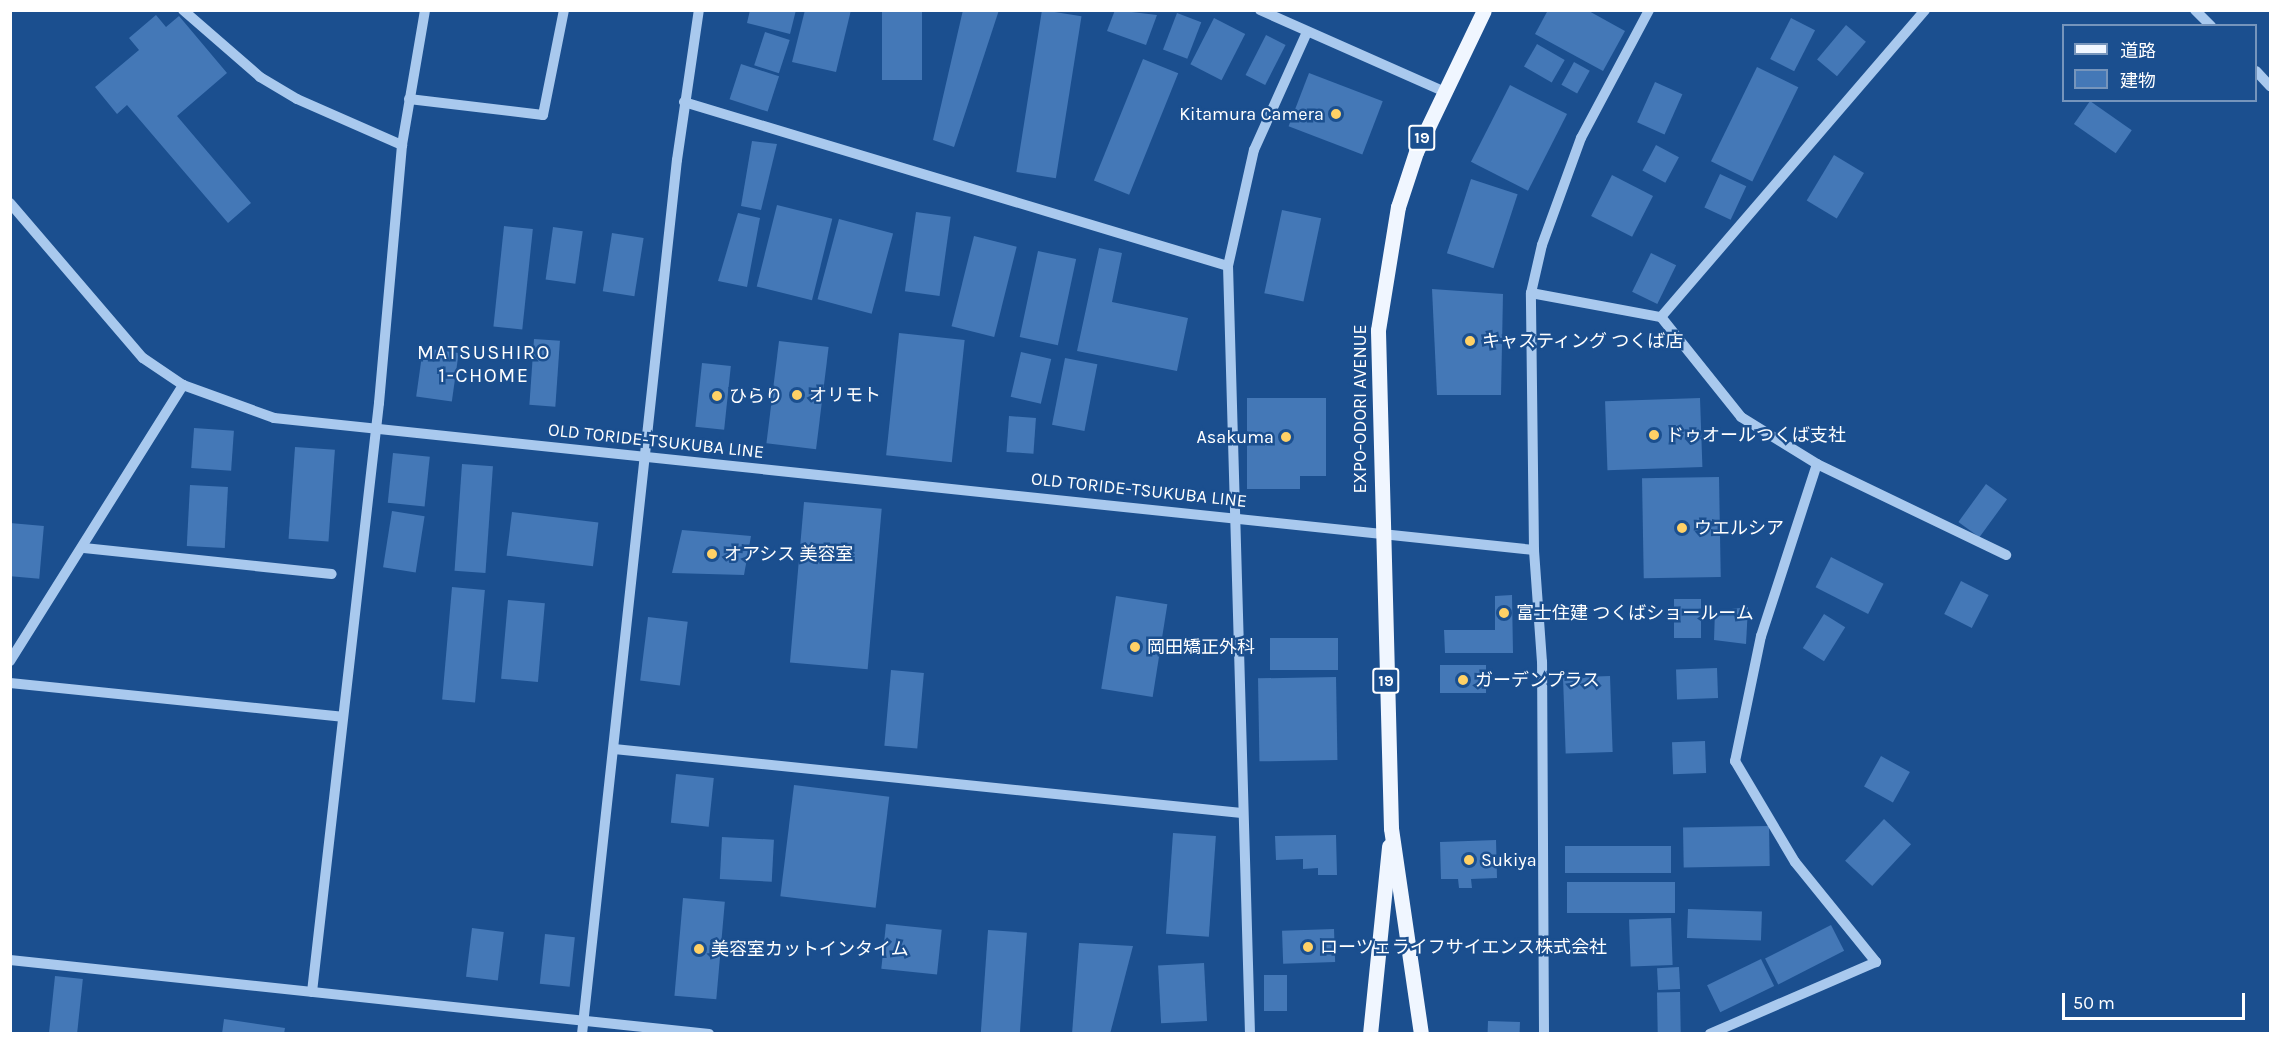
<!DOCTYPE html>
<meta charset="utf-8">
<style>
body{margin:0}
#map{position:relative;width:2281px;height:1044px;overflow:hidden;background:#1b4f8f;font-family:Karla,"Noto Sans JP",sans-serif}
div>[style]{position:absolute}
[style*='--x']{left:calc(var(--x)*1px);top:calc(var(--y)*1px);width:calc(var(--w)*1px);rotate:calc(var(--a)*1deg)}
.building>*{inset:0;background:#4478b7;transform-origin:0 0}
.minor>*{height:10px;margin:-5px;padding:0 5px;transform-origin:5px;border-radius:5px;background:#a9c9ee}
.major>*{height:15px;margin:-7.5px;padding:0 7.5px;transform-origin:7.5px;border-radius:7.5px;background:#f0f6ff}
.dots>*{width:16px;height:16px;translate:-50% -50%;box-sizing:border-box;border:3px solid #1b4f8f;border-radius:50%}
span{translate:-50% -50%;white-space:nowrap;text-align:center;line-height:1.15;-webkit-text-stroke:5px #1b4f8f;paint-order:stroke}
.shield-label span{padding:2px 4px;background:#1b4f8f;border:2px solid;border-radius:4px;-webkit-text-stroke-width:0}
.shield-label{font-size:16px;color:#fff;font-weight:700}
.poi-label{font-size:18px;color:#fff}
.right{translate:-100% -50%;text-align:right}
.left{translate:0 -50%;text-align:left}
.street-label{font-size:18px;color:#fff}
.neighbourhood-label{font-size:20px;color:#fff;letter-spacing:1.5px}
.frame{position:absolute;inset:0;border:12px solid #fff;pointer-events:none}
.legend{position:absolute;left:2062px;top:24px;width:195px;height:78px;box-sizing:border-box;background:#1b4f8f;border:2px solid #7695bc;margin:0;padding:8px 10px;list-style:none;font-size:18px;color:#fff}
.legend li{display:flex;align-items:center;gap:12px;height:30px}
.legend b{width:30px;border:2px solid #7695bc}
.scale{position:absolute;left:2062px;top:993px;width:183px;height:27px;box-sizing:border-box;border:3px solid #fff;border-top:0;padding-left:8px;font-size:18px;line-height:21px;white-space:nowrap;color:#fff;-webkit-text-stroke:4px #1b4f8f;paint-order:stroke}
</style>
<div id="map">
<div class="building">
<i style="clip-path:polygon(750px 10px,796px 10px,790px 34px,747px 23px)"></i>
<i style="clip-path:polygon(805px 10px,851px 10px,836px 72px,792px 62px)"></i>
<i style="left:882px;top:10px;width:40px;height:70px"></i>
<i style="clip-path:polygon(963px 10px,999px 10px,954px 147px,933px 140px)"></i>
<i style="left:1042px;top:10px;width:40px;height:164px;rotate:9deg"></i>
<i style="clip-path:polygon(1115px 10px,1157px 15px,1146px 45px,1107px 31px)"></i>
<i style="clip-path:polygon(1548px 10px,1587px 10px,1625px 31px,1603px 71px,1535px 34px)"></i>
<i style="left:1177px;top:13px;width:26px;height:39px;rotate:21deg"></i>
<i style="clip-path:polygon(156px 15px,166px 27px,179px 16px,227px 73px,177px 116px,251px 203px,228px 223px,127px 105px,117px 114px,95px 87px,139px 50px,129px 38px)"></i>
<i style="left:1214px;top:18px;width:35px;height:52px;rotate:27deg"></i>
<i style="left:1791px;top:18px;width:27px;height:46px;rotate:27deg"></i>
<i style="left:1846px;top:25px;width:26px;height:45px;rotate:40deg"></i>
<i style="left:765px;top:32px;width:26px;height:35px;rotate:18deg"></i>
<i style="left:1266px;top:35px;width:22px;height:45px;rotate:27deg"></i>
<i style="left:1537px;top:44px;width:32px;height:26px;rotate:30deg"></i>
<i style="left:1143px;top:59px;width:38px;height:131px;rotate:22deg"></i>
<i style="left:1574px;top:62px;width:18px;height:26px;rotate:29deg"></i>
<i style="left:741px;top:64px;width:40px;height:37px;rotate:18deg"></i>
<i style="left:1757px;top:67px;width:46px;height:105px;rotate:26deg"></i>
<i style="left:1309px;top:73px;width:79px;height:57px;rotate:21deg"></i>
<i style="left:1655px;top:82px;width:30px;height:44px;rotate:24deg"></i>
<i style="left:1510px;top:85px;width:64px;height:86px;rotate:27deg"></i>
<i style="left:2090px;top:101px;width:51px;height:28px;rotate:35deg"></i>
<i style="clip-path:polygon(752px 141px,777px 144px,761px 210px,741px 206px)"></i>
<i style="left:1656px;top:145px;width:26px;height:29px;rotate:28deg"></i>
<i style="left:1834px;top:155px;width:35px;height:53px;rotate:31deg"></i>
<i style="left:1720px;top:174px;width:29px;height:37px;rotate:25deg"></i>
<i style="left:1612px;top:175px;width:46px;height:46px;rotate:27deg"></i>
<i style="left:1471px;top:179px;width:49px;height:78px;rotate:18deg"></i>
<i style="left:777px;top:205px;width:57px;height:84px;rotate:14deg"></i>
<i style="left:1282px;top:210px;width:40px;height:85px;rotate:12deg"></i>
<i style="left:916px;top:212px;width:35px;height:80px;rotate:8deg"></i>
<i style="clip-path:polygon(738px 213px,760px 218px,747px 287px,718px 281px)"></i>
<i style="left:839px;top:219px;width:56px;height:83px;rotate:15deg"></i>
<i style="left:504px;top:226px;width:29px;height:101px;rotate:6deg"></i>
<i style="left:553px;top:227px;width:30px;height:53px;rotate:8deg"></i>
<i style="left:612px;top:233px;width:32px;height:59px;rotate:9deg"></i>
<i style="left:974px;top:236px;width:44px;height:93px;rotate:14deg"></i>
<i style="clip-path:polygon(1099px 248px,1122px 253px,1112px 302px,1188px 318px,1177px 371px,1077px 351px)"></i>
<i style="left:1038px;top:251px;width:39px;height:88px;rotate:12deg"></i>
<i style="left:1651px;top:253px;width:28px;height:43px;rotate:26deg"></i>
<i style="clip-path:polygon(1432px 289px,1503px 294px,1501px 395px,1437px 395px)"></i>
<i style="left:899px;top:333px;width:66px;height:123px;rotate:6deg"></i>
<i style="left:534px;top:339px;width:26px;height:66px;rotate:4deg"></i>
<i style="left:779px;top:341px;width:50px;height:103px;rotate:7deg"></i>
<i style="left:423px;top:348px;width:36px;height:49px;rotate:8deg"></i>
<i style="left:1021px;top:352px;width:31px;height:46px;rotate:13deg"></i>
<i style="left:1065px;top:358px;width:33px;height:68px;rotate:11deg"></i>
<i style="left:702px;top:363px;width:29px;height:64px;rotate:6deg"></i>
<i style="clip-path:polygon(1247px 398px,1326px 398px,1326px 476px,1300px 476px,1300px 489px,1247px 489px)"></i>
<i style="left:1700px;top:398px;width:69px;height:95px;rotate:88deg"></i>
<i style="left:1009px;top:416px;width:27px;height:36px;rotate:4deg"></i>
<i style="left:194px;top:428px;width:40px;height:40px;rotate:4deg"></i>
<i style="left:295px;top:447px;width:40px;height:92px;rotate:4deg"></i>
<i style="left:393px;top:453px;width:37px;height:50px;rotate:6deg"></i>
<i style="left:462px;top:464px;width:31px;height:107px;rotate:4deg"></i>
<i style="left:1719px;top:477px;width:100px;height:77px;rotate:89deg"></i>
<i style="left:1986px;top:484px;width:26px;height:47px;rotate:36deg"></i>
<i style="left:190px;top:485px;width:38px;height:61px;rotate:3deg"></i>
<i style="left:804px;top:502px;width:78px;height:161px;rotate:5deg"></i>
<i style="left:392px;top:511px;width:33px;height:57px;rotate:9deg"></i>
<i style="left:512px;top:512px;width:87px;height:44px;rotate:7deg"></i>
<i style="left:10px;top:523px;width:34px;height:53px;rotate:5deg"></i>
<i style="clip-path:polygon(682px 530px,751px 536px,744px 575px,672px 573px)"></i>
<i style="left:1831px;top:557px;width:59px;height:34px;rotate:27deg"></i>
<i style="left:1961px;top:581px;width:31px;height:37px;rotate:27deg"></i>
<i style="left:452px;top:587px;width:33px;height:113px;rotate:5deg"></i>
<i style="clip-path:polygon(1512px 595px,1513px 653px,1445px 653px,1444px 630px,1495px 630px,1495px 596px)"></i>
<i style="left:1116px;top:596px;width:52px;height:94px;rotate:9deg"></i>
<i style="left:1674px;top:599px;width:27px;height:39px"></i>
<i style="left:508px;top:600px;width:37px;height:79px;rotate:5deg"></i>
<i style="clip-path:polygon(1748px 607px,1746px 644px,1714px 640px,1715px 611px)"></i>
<i style="left:1824px;top:614px;width:25px;height:40px;rotate:32deg"></i>
<i style="left:648px;top:617px;width:40px;height:64px;rotate:7deg"></i>
<i style="left:1338px;top:638px;width:32px;height:68px;rotate:90deg"></i>
<i style="left:1486px;top:665px;width:28px;height:46px;rotate:90deg"></i>
<i style="left:1717px;top:668px;width:30px;height:41px;rotate:88deg"></i>
<i style="left:891px;top:670px;width:33px;height:76px;rotate:5deg"></i>
<i style="left:1610px;top:676px;width:76px;height:47px;rotate:88deg"></i>
<i style="left:1336px;top:677px;width:83px;height:78px;rotate:89deg"></i>
<i style="left:1705px;top:741px;width:32px;height:33px;rotate:88deg"></i>
<i style="left:1881px;top:756px;width:33px;height:35px;rotate:29deg"></i>
<i style="left:676px;top:774px;width:38px;height:49px;rotate:6deg"></i>
<i style="left:794px;top:785px;width:96px;height:112px;rotate:7deg"></i>
<i style="left:1884px;top:819px;width:37px;height:57px;rotate:43deg"></i>
<i style="left:1769px;top:826px;width:40px;height:86px;rotate:89deg"></i>
<i style="left:1173px;top:833px;width:43px;height:101px;rotate:4deg"></i>
<i style="clip-path:polygon(1336px 835px,1337px 875px,1318px 875px,1318px 868px,1303px 869px,1303px 859px,1276px 860px,1275px 836px)"></i>
<i style="left:722px;top:837px;width:52px;height:42px;rotate:3deg"></i>
<i style="clip-path:polygon(1496px 840px,1497px 878px,1471px 879px,1472px 888px,1459px 888px,1458px 879px,1441px 879px,1440px 842px)"></i>
<i style="left:1671px;top:846px;width:27px;height:106px;rotate:90deg"></i>
<i style="left:1675px;top:882px;width:31px;height:108px;rotate:90deg"></i>
<i style="left:683px;top:898px;width:42px;height:98px;rotate:5deg"></i>
<i style="left:1688px;top:909px;width:74px;height:29px;rotate:2deg"></i>
<i style="left:1671px;top:918px;width:47px;height:42px;rotate:88deg"></i>
<i style="left:886px;top:924px;width:56px;height:45px;rotate:6deg"></i>
<i style="left:1831px;top:925px;width:29px;height:74px;rotate:63deg"></i>
<i style="left:472px;top:928px;width:32px;height:49px;rotate:7deg"></i>
<i style="left:1334px;top:929px;width:33px;height:52px;rotate:88deg"></i>
<i style="left:988px;top:930px;width:39px;height:105px;rotate:4deg"></i>
<i style="left:545px;top:934px;width:30px;height:50px;rotate:6deg"></i>
<i style="clip-path:polygon(1079px 943px,1133px 946px,1110px 1034px,1072px 1034px)"></i>
<i style="left:1761px;top:959px;width:30px;height:60px;rotate:64deg"></i>
<i style="left:1204px;top:963px;width:58px;height:46px;rotate:87deg"></i>
<i style="left:1679px;top:967px;width:22px;height:22px;rotate:87deg"></i>
<i style="left:1264px;top:975px;width:23px;height:36px"></i>
<i style="left:55px;top:976px;width:28px;height:58px;rotate:6deg"></i>
<i style="left:1680px;top:992px;width:42px;height:23px;rotate:89deg"></i>
<i style="clip-path:polygon(224px 1019px,285px 1028px,284px 1034px,222px 1034px)"></i>
<i style="left:1488px;top:1021px;width:32px;height:13px;rotate:2deg"></i>
</div>
<div class="minor">
<i style="--x:183;--y:10;--w:102;--a:41"></i>
<i style="--x:260;--y:77;--w:43;--a:30.7"></i>
<i style="--x:297;--y:99;--w:115;--a:23.7"></i>
<i style="--x:1260;--y:10;--w:200;--a:23.9"></i>
<i style="--x:2195;--y:10;--w:23;--a:45"></i>
<i style="--x:2256;--y:71;--w:21;--a:47"></i>
<i style="--x:409;--y:99;--w:135;--a:6.8"></i>
<i style="--x:543;--y:115;--w:107;--a:-78.7"></i>
<i style="--x:684;--y:102;--w:568;--a:16.78"></i>
<i style="--x:10;--y:203;--w:204;--a:49.4"></i>
<i style="--x:143;--y:358;--w:48;--a:34"></i>
<i style="--x:183;--y:385;--w:97;--a:19.9"></i>
<i style="--x:274;--y:418;--w:1267;--a:5.98"></i>
<i style="--x:1531;--y:293;--w:132;--a:10.5"></i>
<i style="--x:1661;--y:317;--w:128;--a:51.3"></i>
<i style="--x:1741;--y:417;--w:89;--a:31.7"></i>
<i style="--x:1817;--y:464;--w:181;--a:108"></i>
<i style="--x:1761;--y:636;--w:128;--a:101.7"></i>
<i style="--x:1735;--y:761;--w:117;--a:59.3"></i>
<i style="--x:1795;--y:862;--w:129;--a:51"></i>
<i style="--x:1876;--y:962;--w:181;--a:156.6"></i>
<i style="--x:1661;--y:317;--w:405;--a:-49.3"></i>
<i style="--x:1817;--y:464;--w:210;--a:25.7"></i>
<i style="--x:84;--y:548;--w:249;--a:6"></i>
<i style="--x:10;--y:661;--w:326;--a:-57.9"></i>
<i style="--x:10;--y:683;--w:334;--a:5.8"></i>
<i style="--x:614;--y:749;--w:631;--a:5.82"></i>
<i style="--x:10;--y:960;--w:703;--a:6.04"></i>
<i style="--x:312;--y:992;--w:593;--a:-83.51"></i>
<i style="--x:379;--y:403;--w:259;--a:-84.9"></i>
<i style="--x:402;--y:145;--w:137;--a:-80.3"></i>
<i style="--x:582;--y:1034;--w:879;--a:-83.8"></i>
<i style="--x:677;--y:160;--w:152;--a:-81.7"></i>
<i style="--x:1250;--y:1034;--w:768;--a:-91.64"></i>
<i style="--x:1228;--y:266;--w:119;--a:-77.4"></i>
<i style="--x:1254;--y:150;--w:129;--a:-65.8"></i>
<i style="--x:1544;--y:1034;--w:372;--a:-90.3"></i>
<i style="--x:1542;--y:662;--w:112;--a:-94.1"></i>
<i style="--x:1534;--y:550;--w:257;--a:-90.7"></i>
<i style="--x:1531;--y:293;--w:49;--a:-77.1"></i>
<i style="--x:1542;--y:245;--w:114;--a:-70"></i>
<i style="--x:1581;--y:138;--w:145;--a:-62"></i>
</div>
<div class="major">
<i style="--x:1370;--y:1034;--w:189;--a:-84.2"></i>
<i style="--x:1421;--y:1034;--w:208;--a:-98.3"></i>
<i style="--x:1391;--y:828;--w:498;--a:-91.5"></i>
<i style="--x:1378;--y:330;--w:125;--a:-80.8"></i>
<i style="--x:1398;--y:207;--w:58;--a:-71.9"></i>
<i style="--x:1416;--y:152;--w:157;--a:-64.4"></i>
</div>
<div class="dots">
<i style="left:1336px;top:114px;background:#ffd166"></i>
<i style="left:1470px;top:341px;background:#ffd166"></i>
<i style="left:797px;top:395px;background:#ffd166"></i>
<i style="left:717px;top:396px;background:#ffd166"></i>
<i style="left:1654px;top:435px;background:#ffd166"></i>
<i style="left:1286px;top:437px;background:#ffd166"></i>
<i style="left:1682px;top:528px;background:#ffd166"></i>
<i style="left:712px;top:554px;background:#ffd166"></i>
<i style="left:1504px;top:613px;background:#ffd166"></i>
<i style="left:1135px;top:647px;background:#ffd166"></i>
<i style="left:1463px;top:680px;background:#ffd166"></i>
<i style="left:1469px;top:860px;background:#ffd166"></i>
<i style="left:1308px;top:947px;background:#ffd166"></i>
<i style="left:699px;top:949px;background:#ffd166"></i>
</div>
<div class="shield-label">
<span style="left:1422px;top:138px">19</span>
<span style="left:1386px;top:681px">19</span>
</div>
<div class="poi-label">
<span class="right" style="left:1324px;top:114px">Kitamura Camera</span>
<span class="left" style="left:1482px;top:341px">キャスティング つくば店</span>
<span class="left" style="left:809px;top:395px">オリモト</span>
<span class="left" style="left:729px;top:396px">ひらり</span>
<span class="left" style="left:1666px;top:435px">ドゥオールつくば支社</span>
<span class="right" style="left:1274px;top:437px">Asakuma</span>
<span class="left" style="left:1694px;top:528px">ウエルシア</span>
<span class="left" style="left:724px;top:554px">オアシス 美容室</span>
<span class="left" style="left:1516px;top:613px">富士住建 つくばショールーム</span>
<span class="left" style="left:1147px;top:647px">岡田矯正外科</span>
<span class="left" style="left:1475px;top:680px">ガーデンプラス</span>
<span class="left" style="left:1481px;top:860px">Sukiya</span>
<span class="left" style="left:1320px;top:947px">ローツェライフサイエンス株式会社</span>
<span class="left" style="left:711px;top:949px">美容室カットインタイム</span>
</div>
<div class="street-label">
<span style="left:1360px;top:409px;rotate:-90deg">EXPO-ODORI AVENUE</span>
<span style="left:656px;top:441px;rotate:6deg">OLD TORIDE-TSUKUBA LINE</span>
<span style="left:1139px;top:490px;rotate:6deg">OLD TORIDE-TSUKUBA LINE</span>
</div>
<div class="neighbourhood-label">
<span style="left:484px;top:364px">MATSUSHIRO<br>1-CHOME</span>
</div>
<div class="frame"></div>
<ul class="legend">
<li><b style="height:8px;background:#f0f6ff"></b>道路</li>
<li><b style="height:16px;background:#4478b7"></b>建物</li>
</ul>
<div class="scale">50 m</div>
</div>
